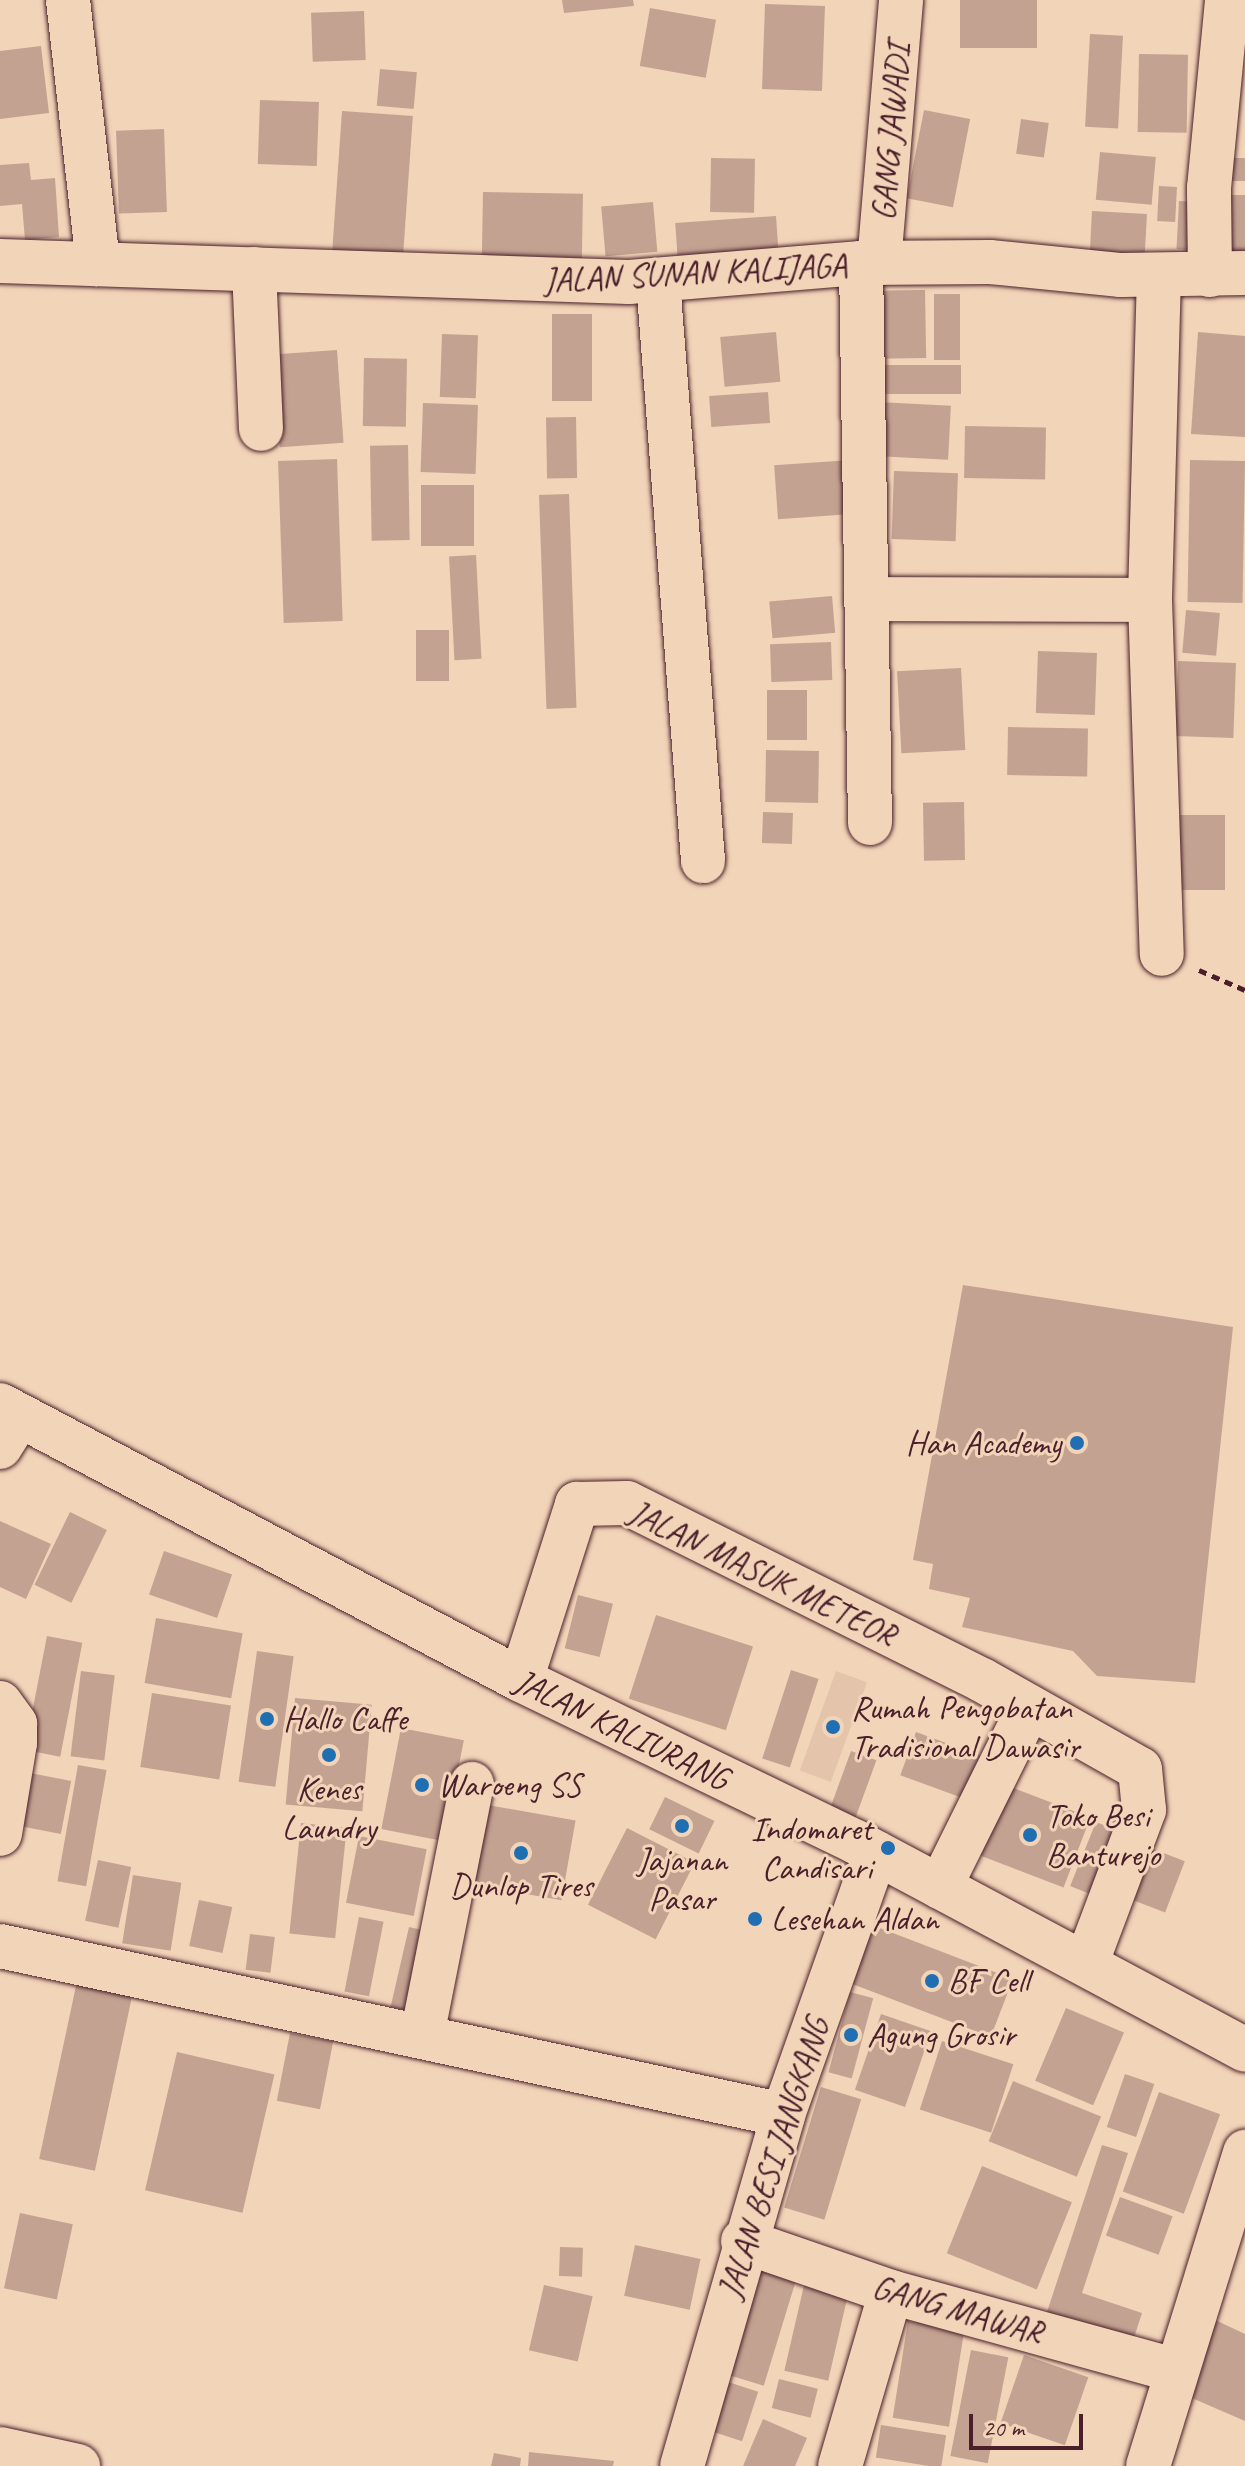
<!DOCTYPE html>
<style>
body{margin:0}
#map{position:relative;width:1245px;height:2466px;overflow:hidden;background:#f2d4b8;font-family:Caveat,sans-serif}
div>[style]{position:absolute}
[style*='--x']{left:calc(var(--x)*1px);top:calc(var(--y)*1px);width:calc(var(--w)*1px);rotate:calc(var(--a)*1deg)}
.built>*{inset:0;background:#e4c5ac;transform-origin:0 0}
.building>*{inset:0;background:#c3a291;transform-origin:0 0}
.path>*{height:5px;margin-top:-2.5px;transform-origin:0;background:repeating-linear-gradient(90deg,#4a1f2b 0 8px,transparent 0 14px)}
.roads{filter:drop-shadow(0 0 2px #4a1f2b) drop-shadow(0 0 2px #4a1f2b)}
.minor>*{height:44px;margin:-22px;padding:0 22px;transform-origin:22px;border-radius:22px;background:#f2d4b8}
.major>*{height:44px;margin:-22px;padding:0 22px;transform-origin:22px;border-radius:22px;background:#f2d4b8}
.dots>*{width:22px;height:22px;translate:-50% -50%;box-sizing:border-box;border:4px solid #f2d4b8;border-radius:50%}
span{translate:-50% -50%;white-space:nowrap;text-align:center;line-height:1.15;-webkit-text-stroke:6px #f2d4b8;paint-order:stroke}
.street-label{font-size:34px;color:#4a1f2b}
.poi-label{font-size:34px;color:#4a1f2b}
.right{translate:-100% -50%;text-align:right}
.left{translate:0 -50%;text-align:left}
.scale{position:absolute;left:969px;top:2414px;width:114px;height:36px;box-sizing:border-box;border:4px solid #4a1f2b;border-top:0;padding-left:10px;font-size:24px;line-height:28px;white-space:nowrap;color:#4a1f2b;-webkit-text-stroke:6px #f2d4b8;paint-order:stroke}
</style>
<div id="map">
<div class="built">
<i style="left:836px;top:1671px;width:33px;height:106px;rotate:20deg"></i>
</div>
<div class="building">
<i style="clip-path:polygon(562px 0,633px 0,634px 6px,564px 13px)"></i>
<i style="left:960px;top:0;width:77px;height:48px"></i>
<i style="left:765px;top:4px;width:60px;height:85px;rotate:2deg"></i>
<i style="left:650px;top:8px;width:67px;height:59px;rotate:10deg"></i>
<i style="left:364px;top:11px;width:49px;height:53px;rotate:88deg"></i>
<i style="left:1090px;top:34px;width:33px;height:93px;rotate:3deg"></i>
<i style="clip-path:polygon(41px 46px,49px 113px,0 119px,0 51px)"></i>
<i style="left:1139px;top:54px;width:49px;height:78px;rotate:1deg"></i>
<i style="left:380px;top:69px;width:37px;height:37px;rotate:5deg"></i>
<i style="left:260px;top:100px;width:59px;height:64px;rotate:2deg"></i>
<i style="left:924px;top:110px;width:47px;height:90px;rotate:11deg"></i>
<i style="left:342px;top:111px;width:71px;height:139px;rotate:4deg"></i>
<i style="left:1021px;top:119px;width:28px;height:35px;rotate:8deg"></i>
<i style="left:164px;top:129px;width:83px;height:48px;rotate:88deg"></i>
<i style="left:1100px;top:152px;width:56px;height:48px;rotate:5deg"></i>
<i style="left:711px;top:158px;width:44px;height:54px;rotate:1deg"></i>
<i style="left:1245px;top:158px;width:23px;height:23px;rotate:90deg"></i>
<i style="clip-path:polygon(29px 163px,31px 180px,55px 178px,59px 237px,25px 240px,22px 204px,0 206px,0 165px)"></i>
<i style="left:1159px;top:186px;width:18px;height:35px;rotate:3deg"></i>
<i style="left:483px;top:192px;width:100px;height:65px;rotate:1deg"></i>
<i style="left:1221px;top:195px;width:24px;height:56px"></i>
<i style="left:1179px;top:201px;width:21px;height:48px;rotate:3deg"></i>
<i style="left:653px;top:202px;width:50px;height:52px;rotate:85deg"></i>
<i style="left:1092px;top:211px;width:55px;height:46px;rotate:3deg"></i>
<i style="left:776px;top:216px;width:41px;height:101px;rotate:86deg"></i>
<i style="left:925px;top:290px;width:68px;height:49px;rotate:89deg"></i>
<i style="left:934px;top:294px;width:26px;height:66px"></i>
<i style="left:552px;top:314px;width:40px;height:87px"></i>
<i style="left:776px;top:332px;width:50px;height:56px;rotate:85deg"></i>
<i style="clip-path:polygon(1198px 332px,1245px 336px,1245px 437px,1191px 434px)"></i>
<i style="left:442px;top:334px;width:36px;height:63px;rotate:2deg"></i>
<i style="left:337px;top:350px;width:93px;height:64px;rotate:86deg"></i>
<i style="left:364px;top:358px;width:43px;height:68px;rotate:1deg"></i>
<i style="left:878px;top:365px;width:83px;height:29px"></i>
<i style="left:768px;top:392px;width:31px;height:59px;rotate:86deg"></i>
<i style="left:878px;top:402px;width:73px;height:54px;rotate:3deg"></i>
<i style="left:423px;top:403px;width:55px;height:69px;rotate:2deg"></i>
<i style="left:576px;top:417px;width:61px;height:30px;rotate:89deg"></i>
<i style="left:965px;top:426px;width:81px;height:52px;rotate:1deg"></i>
<i style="left:408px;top:445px;width:95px;height:38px;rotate:89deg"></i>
<i style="left:337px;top:459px;width:162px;height:59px;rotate:88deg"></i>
<i style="left:851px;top:460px;width:54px;height:77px;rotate:86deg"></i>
<i style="left:1190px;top:460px;width:55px;height:142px;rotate:1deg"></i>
<i style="left:894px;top:471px;width:64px;height:68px;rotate:2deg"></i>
<i style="left:421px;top:485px;width:53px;height:61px"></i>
<i style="left:569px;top:494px;width:214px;height:30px;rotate:88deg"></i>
<i style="left:476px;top:555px;width:104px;height:27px;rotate:87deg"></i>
<i style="left:832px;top:596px;width:37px;height:63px;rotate:85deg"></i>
<i style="left:1186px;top:610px;width:34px;height:43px;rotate:5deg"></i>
<i style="left:449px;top:630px;width:51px;height:33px;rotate:90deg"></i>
<i style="left:831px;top:642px;width:38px;height:61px;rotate:88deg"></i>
<i style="left:1038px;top:651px;width:59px;height:62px;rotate:2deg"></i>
<i style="left:1178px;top:661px;width:58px;height:75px;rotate:2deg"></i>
<i style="left:961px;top:668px;width:82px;height:64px;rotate:87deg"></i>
<i style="left:767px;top:690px;width:40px;height:50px"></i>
<i style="left:1008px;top:727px;width:80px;height:48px;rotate:1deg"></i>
<i style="left:766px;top:750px;width:53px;height:52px;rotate:1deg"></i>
<i style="left:964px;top:802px;width:58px;height:41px;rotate:89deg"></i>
<i style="left:763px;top:812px;width:30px;height:31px;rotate:2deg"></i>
<i style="left:1180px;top:815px;width:45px;height:75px"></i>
<i style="clip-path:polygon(963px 1285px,1233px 1327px,1195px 1683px,1097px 1676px,1073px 1651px,962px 1627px,970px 1598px,929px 1589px,933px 1564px,913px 1560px)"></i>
<i style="left:70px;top:1512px;width:41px;height:81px;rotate:26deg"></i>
<i style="clip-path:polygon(0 1521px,51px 1544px,26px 1599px,0 1587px)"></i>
<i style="left:164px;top:1551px;width:72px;height:46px;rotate:19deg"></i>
<i style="left:578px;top:1595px;width:36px;height:55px;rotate:14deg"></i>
<i style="left:656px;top:1615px;width:102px;height:88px;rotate:18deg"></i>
<i style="left:156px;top:1618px;width:88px;height:66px;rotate:10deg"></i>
<i style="left:47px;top:1636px;width:36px;height:116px;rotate:11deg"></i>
<i style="left:257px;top:1651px;width:37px;height:132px;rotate:8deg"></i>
<i style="left:791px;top:1670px;width:29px;height:93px;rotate:18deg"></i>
<i style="left:81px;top:1671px;width:34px;height:86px;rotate:7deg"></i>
<i style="left:152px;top:1693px;width:80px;height:75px;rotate:9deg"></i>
<i style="left:295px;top:1698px;width:77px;height:107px;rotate:5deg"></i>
<i style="left:401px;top:1728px;width:64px;height:103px;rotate:11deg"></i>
<i style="left:916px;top:1732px;width:75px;height:46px;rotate:20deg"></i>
<i style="left:851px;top:1751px;width:27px;height:62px;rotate:20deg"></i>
<i style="left:78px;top:1765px;width:29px;height:118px;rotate:10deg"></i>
<i style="left:25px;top:1772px;width:47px;height:54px;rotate:11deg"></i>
<i style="left:998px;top:1782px;width:99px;height:75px;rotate:21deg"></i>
<i style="left:665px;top:1797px;width:55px;height:36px;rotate:26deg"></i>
<i style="left:482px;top:1804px;width:95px;height:81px;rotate:10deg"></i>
<i style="left:1096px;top:1822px;width:38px;height:69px;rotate:22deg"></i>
<i style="left:301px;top:1823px;width:46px;height:111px;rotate:6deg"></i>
<i style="left:627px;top:1828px;width:76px;height:86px;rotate:27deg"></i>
<i style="left:359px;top:1836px;width:69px;height:68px;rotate:11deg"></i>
<i style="left:1140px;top:1844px;width:48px;height:55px;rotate:21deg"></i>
<i style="left:98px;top:1860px;width:34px;height:62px;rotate:12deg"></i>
<i style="left:133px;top:1875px;width:49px;height:69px;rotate:9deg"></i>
<i style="left:199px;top:1900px;width:34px;height:47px;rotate:12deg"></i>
<i style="left:359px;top:1917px;width:25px;height:76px;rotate:11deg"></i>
<i style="left:872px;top:1925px;width:151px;height:62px;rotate:21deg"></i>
<i style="left:409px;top:1927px;width:28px;height:82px;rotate:13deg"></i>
<i style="left:250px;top:1934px;width:25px;height:36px;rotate:7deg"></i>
<i style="left:77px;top:1981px;width:57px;height:182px;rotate:12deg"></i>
<i style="left:850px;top:1992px;width:24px;height:83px;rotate:15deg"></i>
<i style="left:1066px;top:2008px;width:63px;height:79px;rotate:23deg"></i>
<i style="left:881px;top:2014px;width:53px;height:80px;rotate:19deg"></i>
<i style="left:290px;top:2033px;width:44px;height:69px;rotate:11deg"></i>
<i style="left:942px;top:2041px;width:75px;height:72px;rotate:18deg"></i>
<i style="left:177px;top:2052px;width:100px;height:142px;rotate:13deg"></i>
<i style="left:1125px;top:2074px;width:31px;height:56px;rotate:19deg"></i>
<i style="left:1013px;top:2081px;width:95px;height:65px;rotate:22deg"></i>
<i style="left:821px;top:2087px;width:42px;height:126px;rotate:17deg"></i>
<i style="left:1159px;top:2092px;width:65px;height:106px;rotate:20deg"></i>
<i style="clip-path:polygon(1102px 2145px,1128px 2153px,1082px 2293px,1142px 2313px,1130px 2350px,1044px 2321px)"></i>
<i style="left:982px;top:2166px;width:97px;height:94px;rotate:22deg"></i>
<i style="left:1120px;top:2197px;width:56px;height:41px;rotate:20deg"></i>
<i style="left:20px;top:2213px;width:54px;height:77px;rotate:12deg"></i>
<i style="left:635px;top:2245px;width:67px;height:52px;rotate:12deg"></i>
<i style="left:560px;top:2247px;width:23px;height:29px;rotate:2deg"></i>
<i style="left:753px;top:2260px;width:47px;height:117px;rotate:17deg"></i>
<i style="left:805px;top:2281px;width:45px;height:92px;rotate:13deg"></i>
<i style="left:544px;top:2285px;width:50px;height:67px;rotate:13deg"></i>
<i style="clip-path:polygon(1211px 2318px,1245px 2334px,1245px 2421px,1178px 2392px)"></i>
<i style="left:908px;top:2321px;width:57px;height:98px;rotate:9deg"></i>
<i style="left:971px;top:2350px;width:38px;height:108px;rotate:11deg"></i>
<i style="left:1024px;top:2355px;width:68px;height:72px;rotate:19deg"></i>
<i style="left:779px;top:2379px;width:40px;height:30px;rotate:14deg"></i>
<i style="left:722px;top:2380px;width:38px;height:52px;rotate:18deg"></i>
<i style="clip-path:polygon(763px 2419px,807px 2438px,795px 2466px,743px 2466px)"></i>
<i style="left:881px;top:2425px;width:66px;height:33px;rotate:9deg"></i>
<i style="clip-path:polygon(529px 2452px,614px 2461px,613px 2466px,528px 2466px)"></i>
<i style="clip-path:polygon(494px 2453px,521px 2458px,520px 2466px,491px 2466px)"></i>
</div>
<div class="path">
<i style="--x:1199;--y:970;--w:50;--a:23.5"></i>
</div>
<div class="roads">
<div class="minor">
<i style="--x:68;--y:0;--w:266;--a:83.5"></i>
<i style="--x:0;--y:261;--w:629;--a:1.91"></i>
<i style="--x:629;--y:282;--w:233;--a:-4.7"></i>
<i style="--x:861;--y:263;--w:129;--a:-0.4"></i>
<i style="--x:990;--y:262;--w:132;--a:5.7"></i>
<i style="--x:1121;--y:275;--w:124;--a:-0.9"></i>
<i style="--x:861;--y:263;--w:560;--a:89.08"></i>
<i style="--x:879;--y:263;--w:264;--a:-85.2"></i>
<i style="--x:254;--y:269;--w:160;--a:87.5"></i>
<i style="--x:1159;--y:275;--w:325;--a:91.6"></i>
<i style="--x:1150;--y:600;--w:354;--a:88.1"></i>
<i style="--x:1210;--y:275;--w:87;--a:-90.7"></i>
<i style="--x:1209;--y:188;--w:189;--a:-84.5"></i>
<i style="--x:658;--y:281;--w:582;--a:85.56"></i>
<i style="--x:866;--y:599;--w:284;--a:0.2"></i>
<i style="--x:0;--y:1447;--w:34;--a:-58"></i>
<i style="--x:521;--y:1680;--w:185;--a:-72.3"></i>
<i style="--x:577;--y:1504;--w:50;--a:-1.1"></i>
<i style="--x:627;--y:1503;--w:397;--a:26.5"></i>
<i style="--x:982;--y:1680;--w:181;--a:29.4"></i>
<i style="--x:1140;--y:1769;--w:41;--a:84.4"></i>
<i style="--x:1144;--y:1810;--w:162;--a:110.6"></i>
<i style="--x:0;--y:1703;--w:26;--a:54"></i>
<i style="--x:15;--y:1724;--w:19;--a:90"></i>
<i style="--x:15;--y:1743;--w:92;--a:99.4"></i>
<i style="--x:940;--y:1887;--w:200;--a:-63.6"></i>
<i style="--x:0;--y:1946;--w:801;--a:12.18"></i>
<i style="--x:422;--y:2036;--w:257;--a:-78.8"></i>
<i style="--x:743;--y:2241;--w:157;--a:19"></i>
<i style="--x:891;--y:2292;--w:294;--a:15.4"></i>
<i style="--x:0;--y:2449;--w:80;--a:12.3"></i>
<i style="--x:840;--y:2466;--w:181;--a:-73.7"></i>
<i style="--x:1148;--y:2466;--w:329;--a:-72.8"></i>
</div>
<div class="major">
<i style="--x:0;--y:1405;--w:589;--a:27.83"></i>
<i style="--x:521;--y:1680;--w:372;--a:25.8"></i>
<i style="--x:856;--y:1842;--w:441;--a:28.1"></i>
<i style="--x:682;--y:2466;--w:365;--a:-73.9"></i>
<i style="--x:783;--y:2115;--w:278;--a:-70.5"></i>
</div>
</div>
<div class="dots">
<i style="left:1077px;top:1443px;background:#1f6fb2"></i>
<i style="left:267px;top:1719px;background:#1f6fb2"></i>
<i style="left:833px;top:1727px;background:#1f6fb2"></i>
<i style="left:329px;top:1755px;background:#1f6fb2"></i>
<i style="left:422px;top:1785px;background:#1f6fb2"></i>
<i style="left:682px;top:1826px;background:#1f6fb2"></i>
<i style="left:1030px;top:1835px;background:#1f6fb2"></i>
<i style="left:888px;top:1848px;background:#1f6fb2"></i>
<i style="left:521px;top:1853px;background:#1f6fb2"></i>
<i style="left:755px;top:1919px;background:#1f6fb2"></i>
<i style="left:932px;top:1981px;background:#1f6fb2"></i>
<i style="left:851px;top:2035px;background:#1f6fb2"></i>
</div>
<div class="street-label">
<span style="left:890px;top:132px;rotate:-85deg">GANG JAWADI</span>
<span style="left:695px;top:272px;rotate:-3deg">JALAN SUNAN KALIJAGA</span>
<span style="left:763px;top:1573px;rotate:26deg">JALAN MASUK METEOR</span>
<span style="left:622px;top:1729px;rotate:26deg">JALAN KALIURANG</span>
<span style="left:773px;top:2158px;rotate:-72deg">JALAN BESI JANGKANG</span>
<span style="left:958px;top:2309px;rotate:16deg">GANG MAWAR</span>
</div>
<div class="poi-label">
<span class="right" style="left:1061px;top:1443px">Han Academy</span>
<span class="left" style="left:851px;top:1727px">Rumah Pengobatan<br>Tradisional Dawasir</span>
<span class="left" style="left:283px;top:1719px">Hallo Caffe</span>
<span class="left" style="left:438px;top:1785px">Waroeng SS</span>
<span style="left:329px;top:1808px">Kenes<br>Laundry</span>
<span class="left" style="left:1046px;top:1835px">Toko Besi<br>Banturejo</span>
<span class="right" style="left:872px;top:1848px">Indomaret<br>Candisari</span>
<span style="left:682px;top:1879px">Jajanan<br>Pasar</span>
<span style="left:521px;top:1886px">Dunlop Tires</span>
<span class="left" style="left:771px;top:1919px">Lesehan Aldan</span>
<span class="left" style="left:948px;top:1981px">BF Cell</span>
<span class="left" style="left:867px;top:2035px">Agung Grosir</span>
</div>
<div class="scale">20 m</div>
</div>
